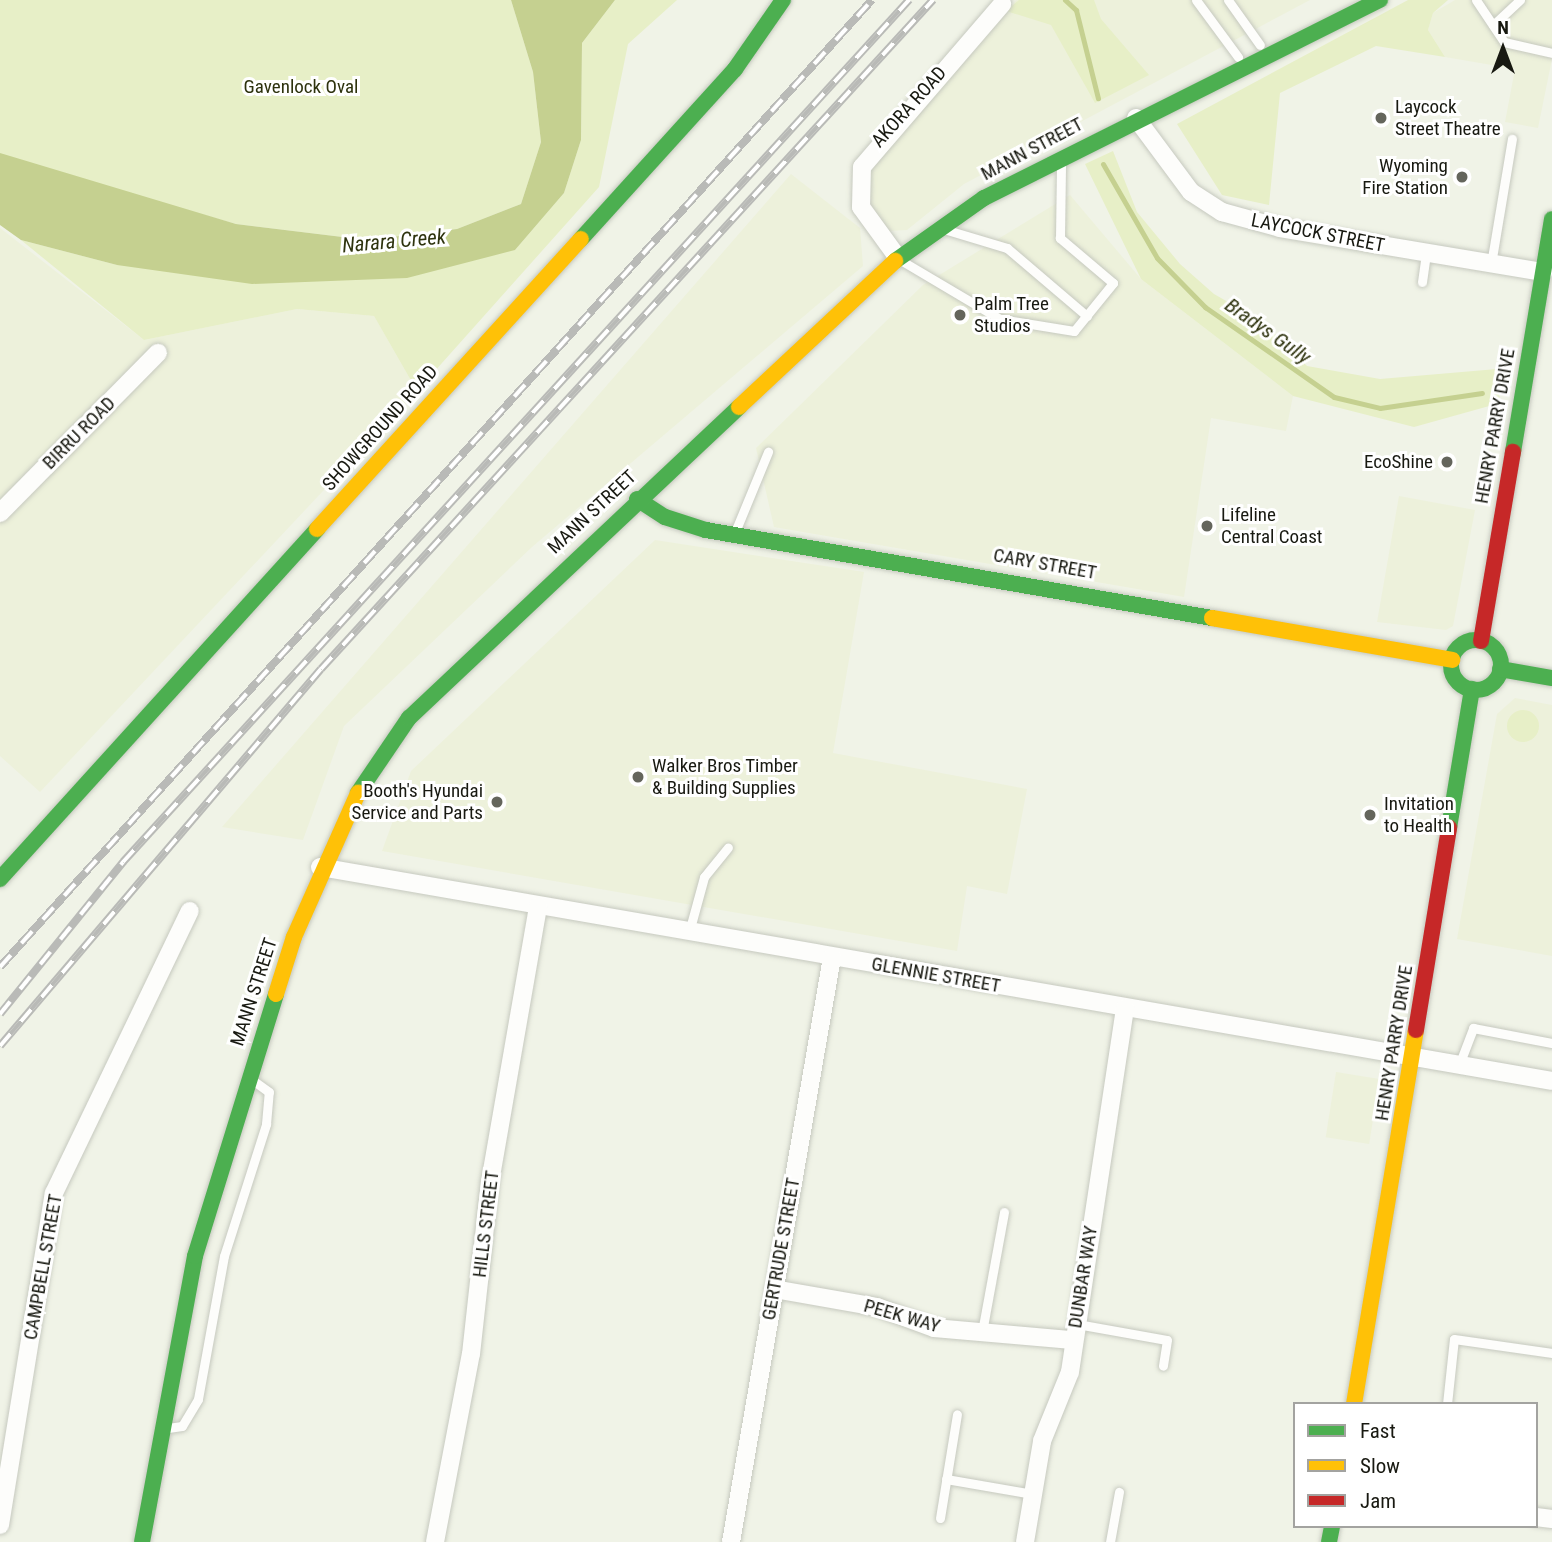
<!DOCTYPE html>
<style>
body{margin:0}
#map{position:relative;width:1552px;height:1542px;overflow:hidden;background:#f0f3e7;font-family:"Roboto Condensed",sans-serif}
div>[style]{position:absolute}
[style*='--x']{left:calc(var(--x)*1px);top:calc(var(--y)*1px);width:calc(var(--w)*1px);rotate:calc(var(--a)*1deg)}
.built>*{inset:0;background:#edf1db;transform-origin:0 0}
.green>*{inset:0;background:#e7efc7}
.round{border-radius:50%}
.water>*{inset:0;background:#c5d090}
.stream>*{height:5px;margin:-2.5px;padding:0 2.5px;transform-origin:2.5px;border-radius:2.5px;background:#c5d090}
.roads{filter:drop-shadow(0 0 2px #c6c9bf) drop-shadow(0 0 2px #c6c9bf)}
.lane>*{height:9px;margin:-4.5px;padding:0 4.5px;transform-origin:4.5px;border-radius:4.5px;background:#fdfdfb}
.street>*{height:18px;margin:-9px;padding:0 9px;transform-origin:9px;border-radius:9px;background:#fdfdfb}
.fast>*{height:16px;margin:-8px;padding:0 8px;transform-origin:8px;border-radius:8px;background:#4caf50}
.fast>.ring{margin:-8px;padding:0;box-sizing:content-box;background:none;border:16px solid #4caf50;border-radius:50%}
.slow>*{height:16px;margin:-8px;padding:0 8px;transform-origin:8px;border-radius:8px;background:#ffc107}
.jam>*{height:16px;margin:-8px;padding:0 8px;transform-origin:8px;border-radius:8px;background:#c62828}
.rail>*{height:8px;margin-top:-4px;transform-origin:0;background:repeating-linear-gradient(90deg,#fff 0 16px,#b9bab7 0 32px);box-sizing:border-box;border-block:2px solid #b9bab7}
.dots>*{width:19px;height:19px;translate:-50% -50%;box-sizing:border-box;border:4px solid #fff;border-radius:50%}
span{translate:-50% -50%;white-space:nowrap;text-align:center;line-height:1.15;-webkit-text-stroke:6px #fff;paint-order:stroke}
.park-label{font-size:19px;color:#2d320d}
.street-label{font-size:19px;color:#181911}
.poi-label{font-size:19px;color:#181911}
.left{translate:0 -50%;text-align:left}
.right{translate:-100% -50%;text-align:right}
.water-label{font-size:21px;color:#2e330e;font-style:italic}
.legend{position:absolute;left:1293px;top:1402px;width:245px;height:126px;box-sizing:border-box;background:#fff;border:2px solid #a3a3a0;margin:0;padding:9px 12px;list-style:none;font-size:21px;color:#181911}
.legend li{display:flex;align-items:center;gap:14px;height:35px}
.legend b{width:35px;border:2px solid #a3a3a0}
.north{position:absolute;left:1468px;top:14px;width:70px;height:70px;-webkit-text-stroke:5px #fff;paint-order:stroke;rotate:0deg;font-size:19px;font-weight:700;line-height:28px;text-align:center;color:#181911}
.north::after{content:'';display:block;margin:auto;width:24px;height:32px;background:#181911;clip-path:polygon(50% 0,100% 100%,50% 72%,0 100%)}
</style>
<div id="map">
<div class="built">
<i style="clip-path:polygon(1016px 0,1310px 0,964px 184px,907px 230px,888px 231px,873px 212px,867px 183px,873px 154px)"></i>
<i style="clip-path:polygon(1455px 0,1552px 0,1552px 59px,1538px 128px,1505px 122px,1515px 69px,1445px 57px,1428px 30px,1433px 13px)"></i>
<i style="clip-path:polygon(791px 174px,860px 228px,863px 266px,532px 547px,344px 726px,303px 840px,222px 827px)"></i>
<i style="clip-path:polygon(1070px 195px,1141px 279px,1293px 396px,1286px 431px,1211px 418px,1184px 597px,774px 527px,756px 448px,923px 285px)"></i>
<i style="clip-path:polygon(0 228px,144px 340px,297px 309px,374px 316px,417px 391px,40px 792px,0 756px)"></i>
<i style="clip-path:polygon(1399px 496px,1475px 510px,1453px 626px,1446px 630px,1377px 622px)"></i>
<i style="clip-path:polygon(655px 540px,864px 572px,833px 753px,1027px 789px,1007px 894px,967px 886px,957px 951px,382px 851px,411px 771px)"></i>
<i style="clip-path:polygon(1515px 698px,1552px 705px,1552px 956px,1457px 939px,1497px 714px)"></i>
<i style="left:1336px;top:1072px;width:44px;height:66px;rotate:9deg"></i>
</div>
<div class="green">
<i style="clip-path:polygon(0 0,511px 0,533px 72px,541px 142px,521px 204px,457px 229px,367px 240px,236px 224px,7px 159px,0 153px)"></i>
<i style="clip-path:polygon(615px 0,677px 0,628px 44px,599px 187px,417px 391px,374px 316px,297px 309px,144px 340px,21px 240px,117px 265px,515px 250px,564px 193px,581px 140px,582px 43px)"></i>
<i style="clip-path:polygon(1019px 0,1094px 0,1101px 19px,1149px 75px,1095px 103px,1051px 25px,1006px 11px)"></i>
<i style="clip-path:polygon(1408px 0,1448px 0,1433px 13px,1428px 30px,1445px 57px,1376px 46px,1280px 93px,1269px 205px,1222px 195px,1177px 124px)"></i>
<i style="clip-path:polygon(1113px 151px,1137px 212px,1180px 264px,1214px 294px,1263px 322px,1307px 366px,1380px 379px,1497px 369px,1500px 403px,1414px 427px,1293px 396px,1141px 279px,1085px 164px)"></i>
<i class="round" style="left:1507px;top:710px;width:32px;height:32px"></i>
</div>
<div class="water">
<i style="clip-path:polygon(511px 0,615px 0,582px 43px,581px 140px,564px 193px,515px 250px,407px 278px,252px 284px,117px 265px,21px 240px,0 225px,0 153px,236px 224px,367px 240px,457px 229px,521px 204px,541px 142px,533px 72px)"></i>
</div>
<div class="stream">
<i style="--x:1065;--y:0;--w:15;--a:42"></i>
<i style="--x:1076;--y:10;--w:91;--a:76"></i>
<i style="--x:1103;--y:164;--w:108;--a:60.1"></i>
<i style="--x:1157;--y:258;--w:69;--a:45.6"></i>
<i style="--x:1205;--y:307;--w:157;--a:34.9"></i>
<i style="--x:1334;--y:397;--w:47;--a:13.4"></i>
<i style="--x:1380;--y:408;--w:103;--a:-8.4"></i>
</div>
<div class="roads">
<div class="lane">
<i style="--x:1196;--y:0;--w:71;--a:53.6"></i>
<i style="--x:1228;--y:0;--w:55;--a:54.6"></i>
<i style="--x:1476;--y:0;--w:50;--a:56.3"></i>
<i style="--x:1504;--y:42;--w:49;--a:12.9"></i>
<i style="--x:1493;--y:25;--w:37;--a:-43"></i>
<i style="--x:947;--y:230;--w:63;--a:16.7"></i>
<i style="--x:1007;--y:248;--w:105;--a:40.4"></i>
<i style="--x:902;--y:261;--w:114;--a:30.6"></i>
<i style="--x:1000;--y:319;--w:75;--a:9.2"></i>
<i style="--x:1074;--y:331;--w:62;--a:-50.9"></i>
<i style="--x:1113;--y:283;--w:70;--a:-139.7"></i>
<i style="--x:1060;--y:238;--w:75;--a:-89.2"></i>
<i style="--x:1491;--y:264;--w:127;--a:-80.5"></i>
<i style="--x:1422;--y:282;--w:29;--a:-82"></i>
<i style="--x:735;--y:532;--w:87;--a:-67.6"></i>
<i style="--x:689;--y:932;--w:57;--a:-74.7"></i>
<i style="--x:704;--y:877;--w:38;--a:-51"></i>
<i style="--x:1459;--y:1065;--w:40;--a:-69"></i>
<i style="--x:1473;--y:1028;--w:80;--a:10.8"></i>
<i style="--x:1077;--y:1324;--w:91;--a:10.1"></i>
<i style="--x:1167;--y:1340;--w:26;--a:99"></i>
<i style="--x:982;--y:1332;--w:122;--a:-79.6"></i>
<i style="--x:1447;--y:1404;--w:65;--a:-83.9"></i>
<i style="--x:1454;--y:1339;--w:99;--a:8.1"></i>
<i style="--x:168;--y:1428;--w:14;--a:-8"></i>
<i style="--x:182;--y:1426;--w:31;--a:-59"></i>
<i style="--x:198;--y:1399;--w:145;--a:-79.7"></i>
<i style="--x:224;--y:1256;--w:139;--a:-72.3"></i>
<i style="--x:266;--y:1124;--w:32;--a:-85"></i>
<i style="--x:269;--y:1092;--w:19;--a:-144"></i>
<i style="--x:946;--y:1479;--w:88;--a:9.8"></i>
<i style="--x:940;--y:1518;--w:105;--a:-80.7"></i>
<i style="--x:1110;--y:1542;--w:51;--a:-79.8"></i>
</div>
<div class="street">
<i style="--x:1136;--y:118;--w:92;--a:53.4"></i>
<i style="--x:1191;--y:192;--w:37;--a:33"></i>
<i style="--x:1222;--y:212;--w:60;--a:15.4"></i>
<i style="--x:1280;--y:228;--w:267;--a:9.5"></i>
<i style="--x:898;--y:258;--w:63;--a:-126"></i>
<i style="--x:861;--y:207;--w:40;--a:-88.6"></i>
<i style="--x:862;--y:167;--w:215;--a:-49.3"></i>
<i style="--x:0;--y:513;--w:225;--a:-45.4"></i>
<i style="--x:320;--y:867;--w:1250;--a:9.85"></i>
<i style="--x:774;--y:1289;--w:105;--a:9.9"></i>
<i style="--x:877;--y:1307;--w:61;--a:20.2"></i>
<i style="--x:934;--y:1328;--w:139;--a:5"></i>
<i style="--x:1536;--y:1517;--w:16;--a:7"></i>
<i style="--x:0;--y:1525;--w:336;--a:-80.8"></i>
<i style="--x:54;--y:1193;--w:313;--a:-64.3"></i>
<i style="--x:435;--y:1542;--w:191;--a:-79.2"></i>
<i style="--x:471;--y:1354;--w:173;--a:-83.7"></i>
<i style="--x:490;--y:1182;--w:280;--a:-80.1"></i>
<i style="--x:731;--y:1542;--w:594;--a:-80.2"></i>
<i style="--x:1025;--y:1542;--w:102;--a:-80.4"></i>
<i style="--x:1042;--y:1441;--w:74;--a:-67.9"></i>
<i style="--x:1070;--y:1372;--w:368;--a:-81.4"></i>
</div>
<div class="fast">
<i style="--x:581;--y:239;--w:229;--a:-47.8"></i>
<i style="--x:735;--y:69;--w:84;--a:-55.2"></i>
<i style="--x:895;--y:261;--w:109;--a:-35.3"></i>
<i style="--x:984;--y:198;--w:443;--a:-26.6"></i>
<i style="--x:1513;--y:452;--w:236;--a:-80.5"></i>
<i style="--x:637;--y:499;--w:33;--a:33"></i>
<i style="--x:665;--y:517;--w:43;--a:17.6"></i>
<i style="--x:706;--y:530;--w:514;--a:9.87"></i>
<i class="ring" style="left:1451px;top:640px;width:34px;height:34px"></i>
<i style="--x:1500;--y:669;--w:53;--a:9.8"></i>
<i style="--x:358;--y:793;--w:91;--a:-55.8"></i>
<i style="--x:409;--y:718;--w:453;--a:-43.3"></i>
<i style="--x:1449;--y:828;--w:141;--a:-80.6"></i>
<i style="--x:0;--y:879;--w:472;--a:-47.8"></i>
<i style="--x:142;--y:1542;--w:291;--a:-79.5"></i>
<i style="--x:195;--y:1256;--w:274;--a:-72.8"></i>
<i style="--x:1329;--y:1542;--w:16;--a:-79"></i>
</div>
<div class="slow">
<i style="--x:739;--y:407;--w:214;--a:-43.1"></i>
<i style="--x:317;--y:529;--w:392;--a:-47.7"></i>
<i style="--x:1212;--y:618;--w:244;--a:9.9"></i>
<i style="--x:276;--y:994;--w:60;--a:-72.5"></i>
<i style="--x:294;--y:937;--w:158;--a:-66"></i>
<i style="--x:1354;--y:1404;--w:379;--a:-80.6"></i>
</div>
<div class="jam">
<i style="--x:1481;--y:641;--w:192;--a:-80.4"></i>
<i style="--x:1416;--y:1030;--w:205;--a:-80.7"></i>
</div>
</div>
<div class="rail">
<i style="--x:0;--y:967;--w:1302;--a:-47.96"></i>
<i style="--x:0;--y:1014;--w:196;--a:-51"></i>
<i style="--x:123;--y:862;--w:1167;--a:-47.64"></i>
<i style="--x:0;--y:1046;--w:495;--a:-49.6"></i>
<i style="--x:321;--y:669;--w:907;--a:-47.55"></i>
</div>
<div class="dots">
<i style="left:1381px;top:118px;background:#64655c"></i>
<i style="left:1462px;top:177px;background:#64655c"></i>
<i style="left:960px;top:315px;background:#64655c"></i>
<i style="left:1447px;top:462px;background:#64655c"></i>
<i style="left:1207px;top:526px;background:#64655c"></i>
<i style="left:638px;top:777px;background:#64655c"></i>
<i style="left:497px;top:802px;background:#64655c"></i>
<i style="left:1370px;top:815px;background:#64655c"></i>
</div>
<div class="park-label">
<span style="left:301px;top:87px">Gavenlock Oval</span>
</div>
<div class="street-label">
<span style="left:909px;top:107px;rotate:-48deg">AKORA ROAD</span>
<span style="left:1032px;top:149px;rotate:-28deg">MANN STREET</span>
<span style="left:1318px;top:233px;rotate:11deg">LAYCOCK STREET</span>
<span style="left:1495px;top:426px;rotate:-80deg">HENRY PARRY DRIVE</span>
<span style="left:380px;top:428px;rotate:-48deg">SHOWGROUND ROAD</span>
<span style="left:79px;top:433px;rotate:-45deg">BIRRU ROAD</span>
<span style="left:592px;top:512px;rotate:-43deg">MANN STREET</span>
<span style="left:1045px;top:564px;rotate:10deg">CARY STREET</span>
<span style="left:936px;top:975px;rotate:10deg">GLENNIE STREET</span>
<span style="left:254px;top:992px;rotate:-72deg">MANN STREET</span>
<span style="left:1394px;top:1043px;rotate:-81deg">HENRY PARRY DRIVE</span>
<span style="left:486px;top:1224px;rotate:-83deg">HILLS STREET</span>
<span style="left:781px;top:1249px;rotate:-80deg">GERTRUDE STREET</span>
<span style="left:43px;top:1267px;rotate:-80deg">CAMPBELL STREET</span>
<span style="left:1083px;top:1277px;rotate:-81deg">DUNBAR WAY</span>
<span style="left:902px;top:1316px;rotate:16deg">PEEK WAY</span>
</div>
<div class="poi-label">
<span class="left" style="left:1395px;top:118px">Laycock<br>Street Theatre</span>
<span class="right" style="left:1448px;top:177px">Wyoming<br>Fire Station</span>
<span class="left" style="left:974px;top:315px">Palm Tree<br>Studios</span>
<span class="right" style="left:1433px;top:462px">EcoShine</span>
<span class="left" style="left:1221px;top:526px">Lifeline<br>Central Coast</span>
<span class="left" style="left:652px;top:777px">Walker Bros Timber<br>&amp; Building Supplies</span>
<span class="right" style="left:483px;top:802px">Booth's Hyundai<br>Service and Parts</span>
<span class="left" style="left:1384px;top:815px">Invitation<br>to Health</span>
</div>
<div class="water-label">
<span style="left:394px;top:241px;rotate:-5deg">Narara Creek</span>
<span style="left:1268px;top:331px;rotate:35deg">Bradys Gully</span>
</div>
<ul class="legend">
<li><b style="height:9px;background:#4caf50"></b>Fast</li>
<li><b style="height:9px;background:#ffc107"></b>Slow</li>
<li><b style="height:9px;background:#c62828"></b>Jam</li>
</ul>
<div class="north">N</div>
</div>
